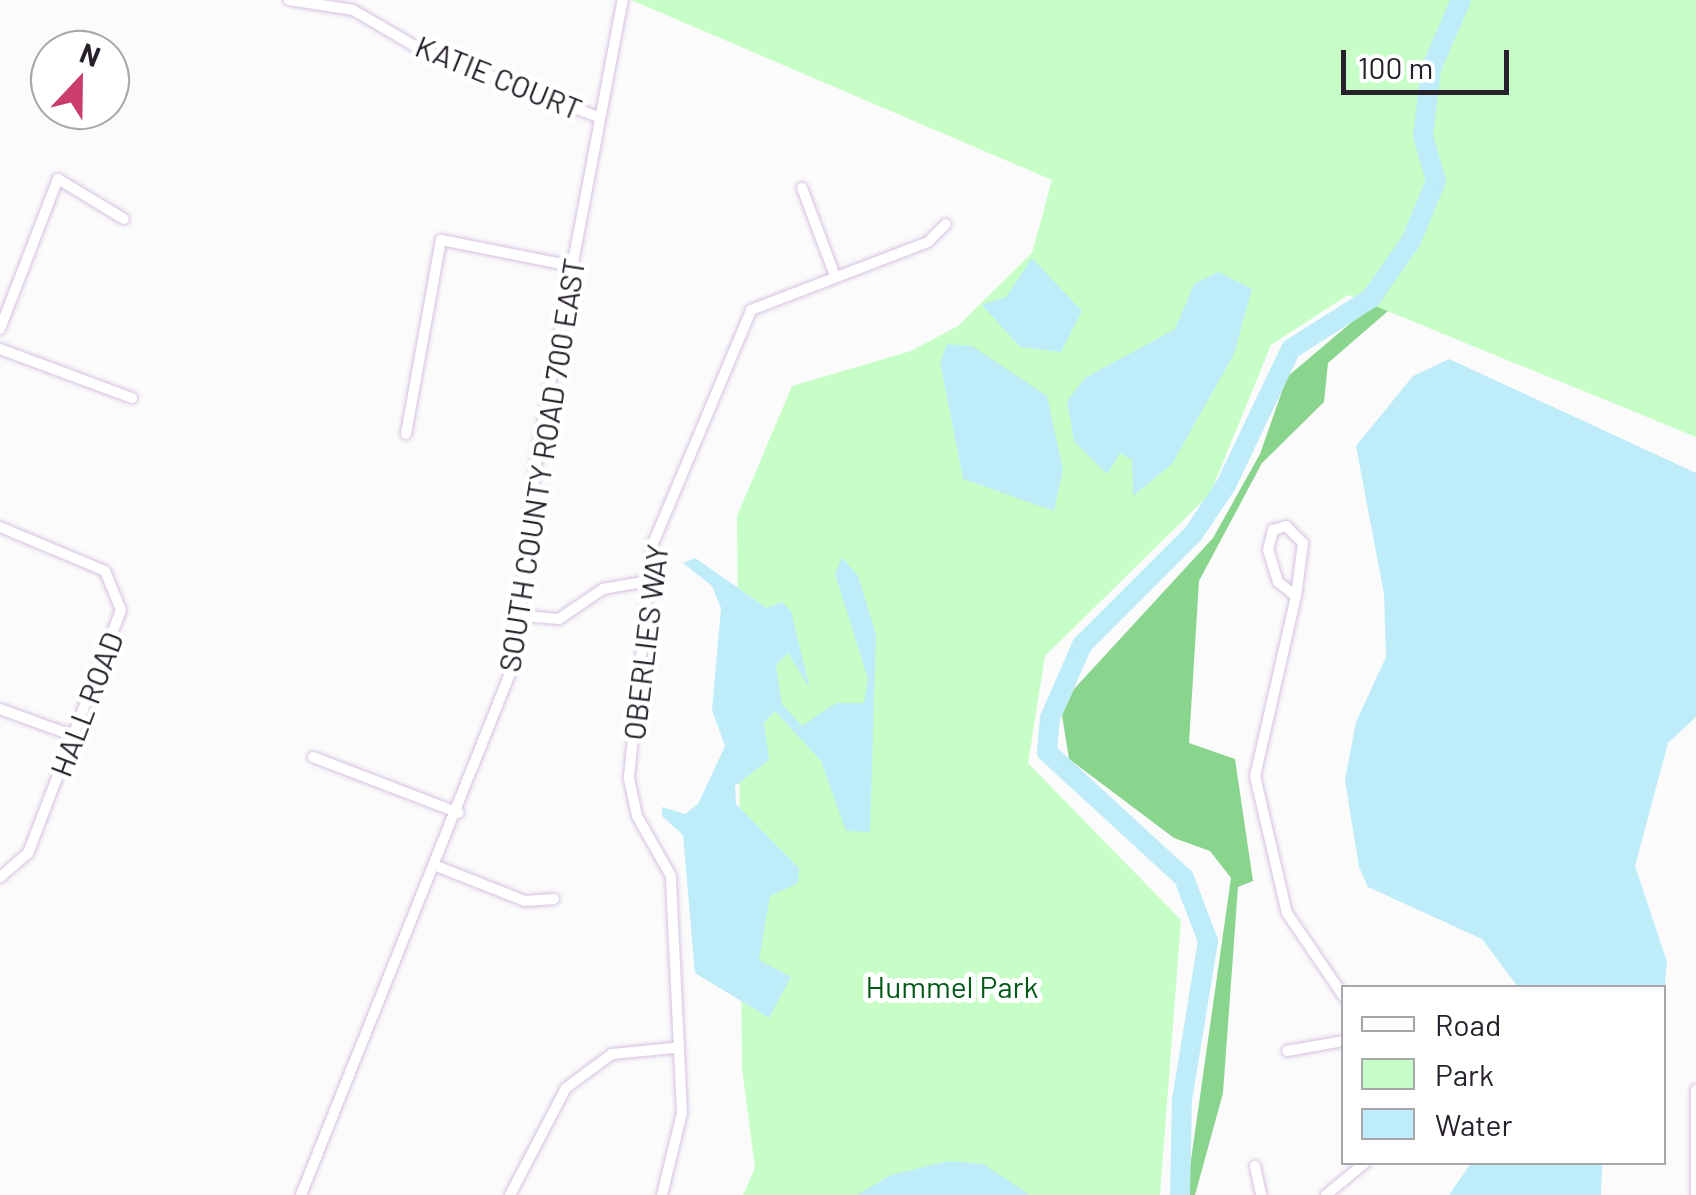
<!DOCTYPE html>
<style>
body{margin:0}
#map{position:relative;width:1696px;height:1195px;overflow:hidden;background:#fbfbfb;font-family:Barlow,sans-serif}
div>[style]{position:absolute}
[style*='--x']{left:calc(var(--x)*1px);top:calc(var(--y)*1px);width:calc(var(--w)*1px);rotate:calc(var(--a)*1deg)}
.green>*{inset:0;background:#c7fec8}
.forest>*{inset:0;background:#8ad58e}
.water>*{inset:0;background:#bfecf9}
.river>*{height:20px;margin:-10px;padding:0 10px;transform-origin:10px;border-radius:10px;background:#bfecf9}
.roads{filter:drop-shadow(0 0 2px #d6c2e0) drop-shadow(0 0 2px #d6c2e0)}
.street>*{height:10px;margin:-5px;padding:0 5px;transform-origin:5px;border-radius:5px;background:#fff}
span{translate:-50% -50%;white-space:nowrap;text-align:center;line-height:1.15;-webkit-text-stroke:10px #fff;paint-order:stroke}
.street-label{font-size:30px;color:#27202b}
.park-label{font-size:30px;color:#035917}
.legend{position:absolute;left:1341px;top:985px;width:325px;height:180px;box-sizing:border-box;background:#fff;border:2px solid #a9a6aa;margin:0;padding:12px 18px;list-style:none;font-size:30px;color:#27202b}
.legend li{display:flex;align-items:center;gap:20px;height:50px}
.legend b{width:50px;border:2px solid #a9a6aa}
.north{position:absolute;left:30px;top:30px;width:100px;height:100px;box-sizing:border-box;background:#fff;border:2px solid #a9a6aa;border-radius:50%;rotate:22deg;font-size:28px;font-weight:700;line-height:40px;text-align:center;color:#27202b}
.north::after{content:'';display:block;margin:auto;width:35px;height:45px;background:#c93c6b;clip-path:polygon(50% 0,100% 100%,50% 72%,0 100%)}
.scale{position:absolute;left:1341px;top:50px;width:168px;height:45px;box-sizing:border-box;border:5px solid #27202b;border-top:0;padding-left:12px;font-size:30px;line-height:35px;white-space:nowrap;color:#27202b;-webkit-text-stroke:8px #fff;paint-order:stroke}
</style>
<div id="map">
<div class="green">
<i style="clip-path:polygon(631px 0,1696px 0,1696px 437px,1348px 295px,1271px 345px,1210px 494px,1045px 656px,1028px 763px,1181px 920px,1160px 1195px,743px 1195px,755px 1168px,742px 1068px,737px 516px,792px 386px,911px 351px,958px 326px,1032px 253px,1052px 180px)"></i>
</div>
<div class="forest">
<i style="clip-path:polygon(1372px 305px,1388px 311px,1328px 363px,1324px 402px,1262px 463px,1199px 581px,1189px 743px,1235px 759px,1253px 881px,1238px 887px,1223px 1093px,1195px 1195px,1186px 1195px,1231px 878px,1210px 851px,1174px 838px,1069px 759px,1062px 715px,1074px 689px,1213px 538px,1260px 454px,1287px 377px)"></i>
</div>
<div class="water">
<i style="clip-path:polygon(1032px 258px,1082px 311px,1061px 352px,1020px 347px,982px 305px,1006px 297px)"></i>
<i style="clip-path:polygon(1218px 272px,1252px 289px,1234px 354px,1172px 464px,1133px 496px,1132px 460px,1120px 453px,1107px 474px,1074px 441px,1067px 401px,1085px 378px,1175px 329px,1194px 284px)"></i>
<i style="clip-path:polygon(947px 344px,972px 346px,1047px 396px,1063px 469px,1054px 511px,963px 479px,940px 362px)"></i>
<i style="clip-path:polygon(1449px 359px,1696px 473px,1696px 717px,1668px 743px,1635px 866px,1667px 962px,1664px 994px,1518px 987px,1482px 939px,1368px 887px,1359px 867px,1345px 780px,1356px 722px,1386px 657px,1384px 594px,1356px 446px,1413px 376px)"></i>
<i style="clip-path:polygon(842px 557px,858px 576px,876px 634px,870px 832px,846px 831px,821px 761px,775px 711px,764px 723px,769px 760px,735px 786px,736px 804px,799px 868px,798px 883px,770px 896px,759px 960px,791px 977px,769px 1018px,695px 973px,683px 835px,662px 816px,662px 807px,685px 814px,698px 804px,725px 746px,712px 710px,721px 608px,712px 586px,683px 563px,695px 558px,767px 608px,782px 602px,791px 611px,810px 689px,788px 653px,776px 665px,782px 704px,802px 726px,836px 703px,864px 703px,868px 679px,835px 574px)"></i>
<i style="clip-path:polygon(948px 1161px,983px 1164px,1030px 1195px,857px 1195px,891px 1175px)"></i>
<i style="clip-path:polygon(1471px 1163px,1602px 1163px,1601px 1195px,1449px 1195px)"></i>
</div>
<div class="river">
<i style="--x:1180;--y:1195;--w:95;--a:-88.8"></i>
<i style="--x:1182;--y:1100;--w:161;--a:-80.7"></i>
<i style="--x:1208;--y:941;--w:67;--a:-110.9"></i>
<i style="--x:1184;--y:878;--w:186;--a:-137.4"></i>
<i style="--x:1047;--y:752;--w:34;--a:-85"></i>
<i style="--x:1050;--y:718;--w:80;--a:-66.3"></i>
<i style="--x:1082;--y:645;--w:157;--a:-45"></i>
<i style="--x:1193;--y:534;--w:59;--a:-56"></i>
<i style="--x:1226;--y:485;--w:151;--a:-64.5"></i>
<i style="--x:1291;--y:349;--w:95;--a:-32.5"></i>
<i style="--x:1371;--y:298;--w:70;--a:-54.9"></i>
<i style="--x:1411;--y:241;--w:65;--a:-67.4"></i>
<i style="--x:1436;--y:181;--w:47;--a:-106.1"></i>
<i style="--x:1423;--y:136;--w:67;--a:-83.2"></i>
<i style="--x:1431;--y:69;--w:75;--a:-66.5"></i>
</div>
<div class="roads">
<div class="street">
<i style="--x:289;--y:0;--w:65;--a:8.9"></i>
<i style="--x:353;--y:10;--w:75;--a:30.3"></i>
<i style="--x:418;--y:48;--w:193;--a:21"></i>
<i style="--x:802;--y:188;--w:94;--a:69.4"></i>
<i style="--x:0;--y:329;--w:161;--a:-68.9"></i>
<i style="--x:58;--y:179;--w:77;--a:31.2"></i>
<i style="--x:0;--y:349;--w:141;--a:20.4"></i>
<i style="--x:406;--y:434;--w:197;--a:-79.8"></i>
<i style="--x:441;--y:240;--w:134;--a:11.2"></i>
<i style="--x:1286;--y:526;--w:24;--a:45"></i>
<i style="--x:1303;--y:543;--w:53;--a:97.5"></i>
<i style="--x:1296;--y:596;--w:23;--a:-142"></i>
<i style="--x:1278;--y:582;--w:34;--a:-107"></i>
<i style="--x:1268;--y:550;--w:21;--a:-76"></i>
<i style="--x:1273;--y:530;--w:14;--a:-17"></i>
<i style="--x:0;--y:527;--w:114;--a:22.7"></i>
<i style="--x:105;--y:571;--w:42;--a:67.7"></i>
<i style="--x:121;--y:610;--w:260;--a:110.9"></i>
<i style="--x:28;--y:853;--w:37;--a:139"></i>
<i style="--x:1296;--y:596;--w:185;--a:102.8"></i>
<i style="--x:1255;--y:776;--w:141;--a:76.9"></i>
<i style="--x:1287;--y:913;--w:102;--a:55.8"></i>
<i style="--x:524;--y:616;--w:35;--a:5"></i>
<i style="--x:559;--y:619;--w:53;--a:-34.3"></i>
<i style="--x:603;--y:589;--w:46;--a:-10.1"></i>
<i style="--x:0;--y:709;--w:79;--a:20"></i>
<i style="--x:313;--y:757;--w:156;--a:21"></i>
<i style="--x:439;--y:867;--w:92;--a:21.6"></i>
<i style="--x:525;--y:901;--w:29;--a:-4"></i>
<i style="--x:1287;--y:1051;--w:58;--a:-10"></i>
<i style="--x:1255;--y:1166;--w:30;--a:78"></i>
<i style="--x:301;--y:1195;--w:570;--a:-68.16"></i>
<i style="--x:513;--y:666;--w:219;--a:-83.5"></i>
<i style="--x:538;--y:448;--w:456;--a:-79.3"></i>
<i style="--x:510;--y:1195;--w:121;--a:-62.4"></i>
<i style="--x:566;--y:1088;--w:57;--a:-36.5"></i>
<i style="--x:612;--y:1054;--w:62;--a:-5.5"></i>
<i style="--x:662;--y:1195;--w:84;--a:-76.3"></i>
<i style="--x:682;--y:1113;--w:237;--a:-92.7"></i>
<i style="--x:671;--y:876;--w:69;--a:-119.5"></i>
<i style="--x:637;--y:816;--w:40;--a:-102"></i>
<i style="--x:629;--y:777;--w:232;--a:-84.3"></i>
<i style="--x:652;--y:546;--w:256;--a:-67.2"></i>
<i style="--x:751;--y:310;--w:190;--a:-21"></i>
<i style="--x:928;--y:242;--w:25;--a:-45"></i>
<i style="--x:1326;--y:1195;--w:52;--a:-39.5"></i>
<i style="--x:1696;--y:1195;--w:105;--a:-90"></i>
</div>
</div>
<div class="street-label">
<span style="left:499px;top:77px;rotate:22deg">KATIE COURT</span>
<span style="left:541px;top:465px;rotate:-81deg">SOUTH COUNTY ROAD 700 EAST</span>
<span style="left:645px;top:642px;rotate:-83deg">OBERLIES WAY</span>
<span style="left:86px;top:704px;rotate:-69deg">HALL ROAD</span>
</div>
<div class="park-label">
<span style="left:952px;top:986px">Hummel Park</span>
</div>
<ul class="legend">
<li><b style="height:12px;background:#fff"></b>Road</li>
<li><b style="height:28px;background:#c7fec8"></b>Park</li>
<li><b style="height:28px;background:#bfecf9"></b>Water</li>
</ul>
<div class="north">N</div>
<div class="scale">100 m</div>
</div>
